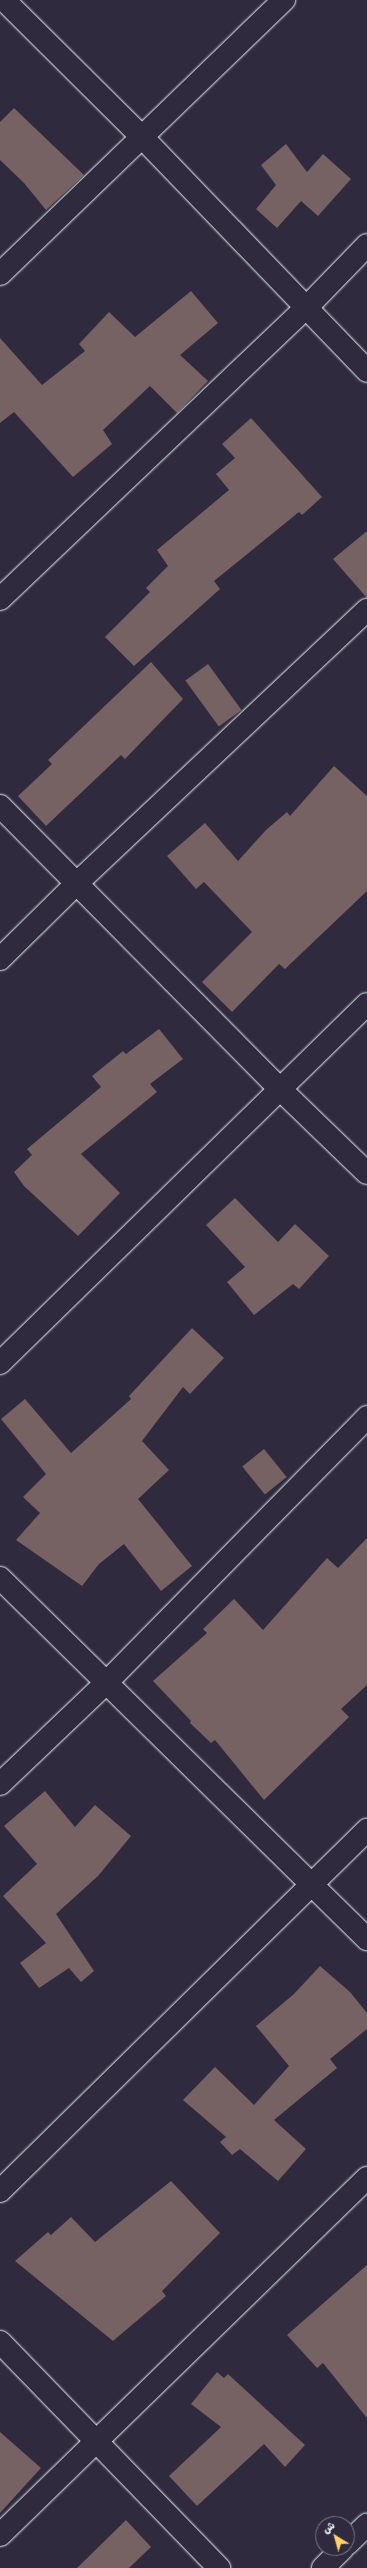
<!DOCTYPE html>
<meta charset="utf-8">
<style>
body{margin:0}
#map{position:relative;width:367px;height:2568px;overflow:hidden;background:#2f2a3d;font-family:"Playpen Sans","Playpen Sans Arabic",sans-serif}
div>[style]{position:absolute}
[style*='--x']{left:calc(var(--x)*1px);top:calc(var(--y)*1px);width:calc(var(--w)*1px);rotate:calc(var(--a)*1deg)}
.building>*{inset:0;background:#766163;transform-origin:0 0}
.roads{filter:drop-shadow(0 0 1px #e8f1f8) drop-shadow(0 0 1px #e8f1f8)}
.minor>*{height:22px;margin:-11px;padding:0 11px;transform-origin:11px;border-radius:11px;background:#2f2a3d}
span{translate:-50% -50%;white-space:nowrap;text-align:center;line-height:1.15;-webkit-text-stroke:4px #2f2a3d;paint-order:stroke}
.north{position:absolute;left:315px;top:2516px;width:40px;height:40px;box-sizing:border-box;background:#2f2a3d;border:1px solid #797a88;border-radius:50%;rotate:323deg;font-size:11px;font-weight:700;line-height:16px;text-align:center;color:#e8f1f8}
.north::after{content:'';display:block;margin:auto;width:14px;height:18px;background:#ffd166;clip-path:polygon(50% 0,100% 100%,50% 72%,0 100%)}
</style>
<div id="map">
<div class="building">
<i style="clip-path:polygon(14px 108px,84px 175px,46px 210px,24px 183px,0 160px,0 122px)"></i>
<i style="clip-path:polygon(286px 144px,307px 172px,323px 154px,351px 179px,318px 216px,301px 201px,277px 228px,256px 209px,276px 185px,261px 165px)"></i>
<i style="clip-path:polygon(191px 291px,218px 323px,180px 355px,208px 381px,177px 413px,150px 386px,103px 430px,112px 444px,73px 477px,14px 412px,0 423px,0 338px,42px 385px,85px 351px,79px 344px,109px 312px,135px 337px)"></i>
<i style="clip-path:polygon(251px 418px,322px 497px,302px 515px,299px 512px,214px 581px,220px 589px,134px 666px,105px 637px,150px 592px,146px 588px,168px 566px,157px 550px,229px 490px,216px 474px,235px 458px,222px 444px)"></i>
<i style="clip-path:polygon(367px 531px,367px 598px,333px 559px)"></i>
<i style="clip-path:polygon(151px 662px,183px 699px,125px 759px,121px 755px,46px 826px,18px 796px,52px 764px,48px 760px)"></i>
<i style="left:208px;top:664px;width:57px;height:28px;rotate:54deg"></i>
<i style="clip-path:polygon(334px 766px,367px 796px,367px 891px,285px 969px,279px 964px,232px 1012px,202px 982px,252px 932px,204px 882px,196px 889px,167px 856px,205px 823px,238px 861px,266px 830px,287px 812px,290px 816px)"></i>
<i style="clip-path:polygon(159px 1029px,183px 1059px,150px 1084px,157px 1092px,81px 1154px,120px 1193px,78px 1236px,24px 1186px,14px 1172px,32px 1155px,27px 1149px,101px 1087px,92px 1076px,123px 1051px,126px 1054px)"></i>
<i style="clip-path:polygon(235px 1198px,278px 1242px,295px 1224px,329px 1256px,299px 1289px,293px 1284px,254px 1315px,227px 1282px,245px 1267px,206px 1225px)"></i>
<i style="clip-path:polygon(192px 1328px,224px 1358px,190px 1394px,183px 1387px,142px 1441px,169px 1470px,138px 1499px,192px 1566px,161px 1591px,124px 1544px,99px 1564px,82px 1586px,16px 1540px,40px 1513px,23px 1497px,46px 1474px,1px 1419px,25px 1399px,71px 1453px,131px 1399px,129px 1396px)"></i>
<i style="left:264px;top:1449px;width:36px;height:28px;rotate:51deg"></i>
<i style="clip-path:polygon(367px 1538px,367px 1685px,341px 1709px,349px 1717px,264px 1800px,215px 1740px,211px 1743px,190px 1723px,191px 1721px,153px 1681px,207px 1633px,203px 1629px,234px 1599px,263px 1630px,327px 1558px,338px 1568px)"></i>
<i style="clip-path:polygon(45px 1791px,75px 1827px,95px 1805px,131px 1836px,98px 1876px,56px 1914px,94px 1971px,81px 1982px,69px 1968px,39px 1988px,20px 1963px,46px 1943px,3px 1896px,37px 1864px,4px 1826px)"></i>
<i style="clip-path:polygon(320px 1966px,350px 1992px,367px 2013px,367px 2029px,330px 2059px,337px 2068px,274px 2120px,306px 2149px,278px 2181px,240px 2149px,232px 2155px,220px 2142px,226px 2137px,183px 2100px,215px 2067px,254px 2105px,289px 2066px,256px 2026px,294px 1994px)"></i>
<i style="clip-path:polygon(171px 2181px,220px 2233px,162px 2291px,166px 2296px,113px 2341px,15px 2261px,48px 2232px,51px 2235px,71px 2217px,95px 2242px)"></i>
<i style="clip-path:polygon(367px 2265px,367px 2418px,323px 2363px,317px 2368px,287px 2335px)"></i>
<i style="clip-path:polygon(217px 2372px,224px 2378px,228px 2374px,305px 2445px,285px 2467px,264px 2444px,197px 2506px,169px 2476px,221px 2427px,191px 2404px)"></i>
<i style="clip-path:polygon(0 2432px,41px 2468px,0 2513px)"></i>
<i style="clip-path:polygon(126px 2520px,151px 2547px,129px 2568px,77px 2568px)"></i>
</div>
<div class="roads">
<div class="minor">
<i style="--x:4;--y:0;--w:196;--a:44.8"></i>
<i style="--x:143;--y:138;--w:323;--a:46.1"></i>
<i style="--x:0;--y:274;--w:395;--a:-44"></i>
<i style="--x:0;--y:599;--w:424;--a:-43.6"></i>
<i style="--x:307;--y:307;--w:86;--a:-45.9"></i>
<i style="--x:0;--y:806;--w:398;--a:45.3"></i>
<i style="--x:280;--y:1089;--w:121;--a:44"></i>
<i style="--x:0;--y:959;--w:107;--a:-44.6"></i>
<i style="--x:76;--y:884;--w:400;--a:-43.3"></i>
<i style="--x:0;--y:1363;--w:513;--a:-44.37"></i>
<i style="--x:0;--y:1578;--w:515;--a:44.53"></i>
<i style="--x:0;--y:1784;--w:146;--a:-43.6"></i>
<i style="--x:106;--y:1683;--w:373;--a:-45.5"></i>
<i style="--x:0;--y:2191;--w:515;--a:-44.53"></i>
<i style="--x:0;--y:2342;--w:315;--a:45.9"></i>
<i style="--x:0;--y:2535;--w:512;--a:-44.21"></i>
<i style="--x:347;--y:2544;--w:28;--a:-44"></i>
<i style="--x:323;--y:2568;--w:28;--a:-45"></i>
</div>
</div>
<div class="north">ش</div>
</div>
